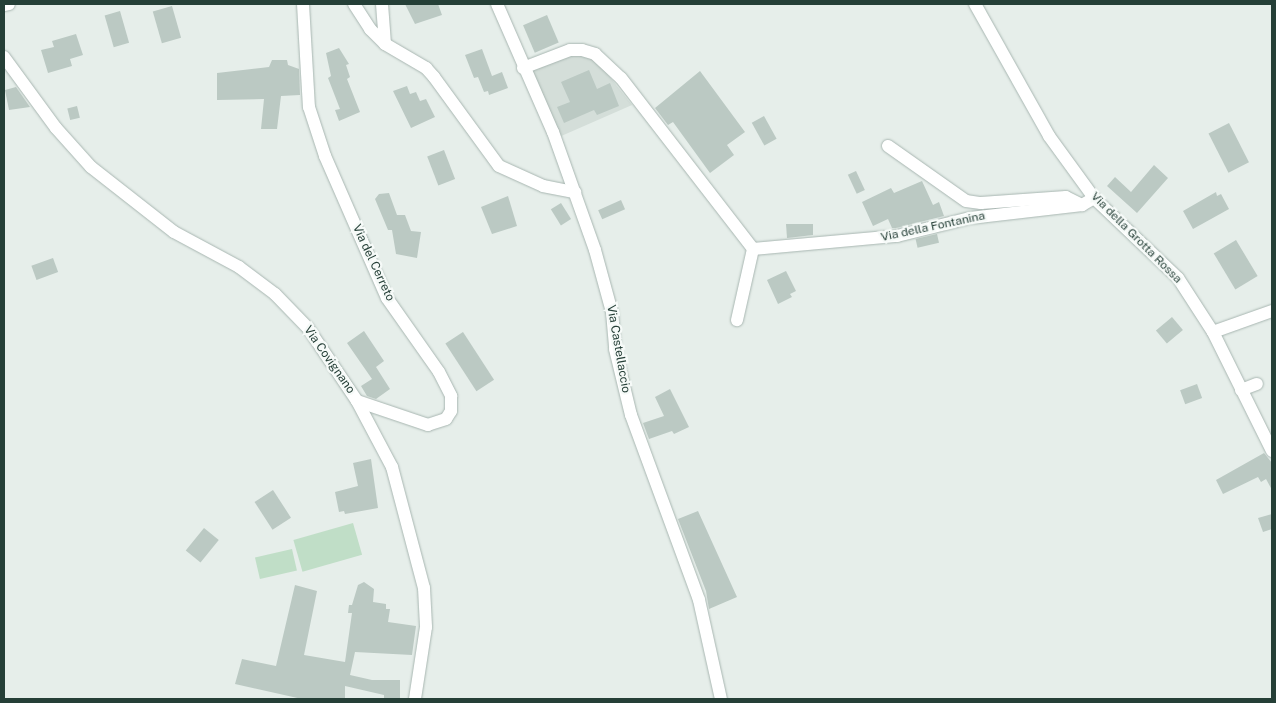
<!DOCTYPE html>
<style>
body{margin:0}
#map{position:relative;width:1276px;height:703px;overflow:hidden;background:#e6eeea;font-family:"Public Sans",sans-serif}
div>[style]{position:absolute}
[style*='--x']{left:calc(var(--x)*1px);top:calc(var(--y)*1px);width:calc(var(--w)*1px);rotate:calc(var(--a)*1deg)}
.built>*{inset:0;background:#d4ded9}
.green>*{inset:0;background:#c0dec7;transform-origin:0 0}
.building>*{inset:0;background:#bbc9c3;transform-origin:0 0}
.roads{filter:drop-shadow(0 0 1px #a8b6b1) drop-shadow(0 0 1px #a8b6b1)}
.minor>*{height:12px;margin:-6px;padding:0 6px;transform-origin:6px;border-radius:6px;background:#fff}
span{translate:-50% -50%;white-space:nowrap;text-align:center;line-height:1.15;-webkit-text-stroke:4.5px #f6faf8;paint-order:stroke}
.street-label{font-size:12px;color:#253f37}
.frame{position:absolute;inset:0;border:5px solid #253f37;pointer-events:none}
</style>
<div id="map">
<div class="built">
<i style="clip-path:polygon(567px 54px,583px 54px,597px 61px,632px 105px,559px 137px,530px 69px)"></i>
</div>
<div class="green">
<i style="left:353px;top:523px;width:33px;height:62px;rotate:74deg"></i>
<i style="left:292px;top:549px;width:22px;height:38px;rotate:77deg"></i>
</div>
<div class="building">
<i style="clip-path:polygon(405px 4px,438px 4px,442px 15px,415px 24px)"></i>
<i style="left:172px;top:6px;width:33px;height:20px;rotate:74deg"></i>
<i style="left:120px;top:11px;width:33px;height:16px;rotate:74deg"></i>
<i style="left:547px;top:15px;width:30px;height:26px;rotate:67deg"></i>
<i style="clip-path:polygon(76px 34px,83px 55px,70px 59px,72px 66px,48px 73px,41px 50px,54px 47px,52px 41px)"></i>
<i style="clip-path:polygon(339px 48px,349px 64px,346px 65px,350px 77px,347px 79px,360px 112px,339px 121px,335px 110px,340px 109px,328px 78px,331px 76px,326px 53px)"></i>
<i style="clip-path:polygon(482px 49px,492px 76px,502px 72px,508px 88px,489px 95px,488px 91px,484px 92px,478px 77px,474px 78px,465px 55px)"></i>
<i style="clip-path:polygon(272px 60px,287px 60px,288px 65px,299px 69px,300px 95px,281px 96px,277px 129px,261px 129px,264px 99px,217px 100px,217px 73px,269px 67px)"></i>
<i style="clip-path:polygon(589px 70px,597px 89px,610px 83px,619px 106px,597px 115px,594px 110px,564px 123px,557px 107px,570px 102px,561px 82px)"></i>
<i style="clip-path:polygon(700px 71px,745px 132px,727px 145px,734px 155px,710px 173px,673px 122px,668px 125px,655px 108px)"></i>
<i style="clip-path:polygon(407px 86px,410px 94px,416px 92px,420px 101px,426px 99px,435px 117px,411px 128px,393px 91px)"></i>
<i style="clip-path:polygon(16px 87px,30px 107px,9px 110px,5px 90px)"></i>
<i style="left:77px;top:106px;width:12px;height:10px;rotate:76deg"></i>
<i style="left:764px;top:116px;width:26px;height:14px;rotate:61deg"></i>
<i style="left:1229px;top:123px;width:44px;height:23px;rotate:63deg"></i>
<i style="left:444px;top:150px;width:31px;height:18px;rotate:69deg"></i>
<i style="clip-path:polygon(1154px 165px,1168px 178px,1137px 213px,1107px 186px,1115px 177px,1131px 192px)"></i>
<i style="left:856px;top:171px;width:21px;height:9px;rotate:65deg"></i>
<i style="clip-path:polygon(922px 181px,933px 205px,939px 202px,944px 216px,896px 228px,892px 228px,888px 219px,873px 226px,862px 202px,891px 188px,894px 193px)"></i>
<i style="clip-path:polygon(1216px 192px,1217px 196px,1221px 194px,1229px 209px,1193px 229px,1183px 211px)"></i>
<i style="clip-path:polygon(389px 193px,397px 215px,405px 215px,411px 231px,421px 232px,417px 258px,396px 254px,392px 230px,388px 230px,375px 199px,379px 194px)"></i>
<i style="clip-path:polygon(508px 196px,517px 226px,492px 234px,481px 207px)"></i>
<i style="left:621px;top:200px;width:10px;height:25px;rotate:66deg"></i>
<i style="left:561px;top:203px;width:19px;height:12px;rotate:58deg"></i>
<i style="clip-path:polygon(786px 224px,813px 224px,813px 235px,787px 238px)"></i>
<i style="left:937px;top:234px;width:9px;height:22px;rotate:77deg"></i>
<i style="left:1236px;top:240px;width:42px;height:26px;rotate:59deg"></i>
<i style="left:53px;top:258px;width:15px;height:23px;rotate:70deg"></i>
<i style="clip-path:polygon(786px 271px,796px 291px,790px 294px,792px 297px,778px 304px,767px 280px)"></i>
<i style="left:1172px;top:317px;width:17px;height:21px;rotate:50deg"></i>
<i style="clip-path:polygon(364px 331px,384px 361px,376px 367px,390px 389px,376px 399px,367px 396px,361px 386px,372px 379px,347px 343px)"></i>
<i style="left:463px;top:332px;width:57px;height:21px;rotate:57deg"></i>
<i style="left:1197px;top:384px;width:15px;height:18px;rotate:70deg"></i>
<i style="clip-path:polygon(670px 389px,689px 427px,674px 434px,672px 431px,649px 439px,643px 423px,664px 416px,655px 397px)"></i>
<i style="clip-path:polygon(1264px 453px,1272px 463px,1272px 490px,1266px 479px,1261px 482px,1258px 477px,1223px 494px,1216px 480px)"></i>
<i style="clip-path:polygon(371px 459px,378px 508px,345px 514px,344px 511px,339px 512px,335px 492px,358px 486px,353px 463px)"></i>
<i style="left:273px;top:490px;width:33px;height:22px;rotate:57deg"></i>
<i style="clip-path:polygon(698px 511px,737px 597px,709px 609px,706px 591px,678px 519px)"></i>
<i style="clip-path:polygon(1272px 514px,1272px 529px,1263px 532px,1258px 518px)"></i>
<i style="left:204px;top:528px;width:19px;height:29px;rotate:39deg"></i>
<i style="clip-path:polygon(364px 582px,374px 589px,373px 602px,386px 604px,386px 609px,390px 609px,388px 622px,416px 626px,412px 655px,355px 652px,350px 675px,372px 680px,400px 680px,400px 699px,384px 699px,384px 695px,345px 686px,345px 699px,302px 699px,235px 684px,242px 659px,276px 666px,295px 585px,317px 591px,304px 655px,345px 662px,352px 613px,348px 613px,349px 605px,352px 605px,358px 585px)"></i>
</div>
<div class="roads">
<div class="minor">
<i style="--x:303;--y:4;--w:103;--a:86.7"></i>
<i style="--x:309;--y:107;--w:52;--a:71.9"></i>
<i style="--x:325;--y:156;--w:155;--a:66.4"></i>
<i style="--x:387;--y:298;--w:90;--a:54.9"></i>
<i style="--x:439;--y:372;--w:27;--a:63"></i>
<i style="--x:451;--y:396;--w:15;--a:90"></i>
<i style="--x:451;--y:411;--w:9;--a:122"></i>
<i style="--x:446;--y:419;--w:19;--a:162"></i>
<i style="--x:428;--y:425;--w:75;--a:-161.3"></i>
<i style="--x:354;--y:4;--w:30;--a:57"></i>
<i style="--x:370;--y:29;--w:21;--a:45"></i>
<i style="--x:385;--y:44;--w:48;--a:30.3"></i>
<i style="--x:426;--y:68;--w:12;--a:48"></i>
<i style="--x:434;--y:77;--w:110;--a:53.9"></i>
<i style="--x:499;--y:166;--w:48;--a:24.4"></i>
<i style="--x:543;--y:186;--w:33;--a:11"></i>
<i style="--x:382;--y:4;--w:40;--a:85.7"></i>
<i style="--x:497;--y:4;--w:140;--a:66.4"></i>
<i style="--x:553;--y:132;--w:125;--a:70.4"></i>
<i style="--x:595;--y:250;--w:64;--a:74.7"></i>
<i style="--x:612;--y:312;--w:37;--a:85"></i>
<i style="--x:615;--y:349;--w:68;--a:76.4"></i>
<i style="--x:631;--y:415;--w:197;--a:69.8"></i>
<i style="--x:699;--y:600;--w:101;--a:77.5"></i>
<i style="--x:975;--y:4;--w:151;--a:60.7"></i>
<i style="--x:1049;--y:136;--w:77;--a:54"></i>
<i style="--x:1094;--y:198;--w:116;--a:43.6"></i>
<i style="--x:1178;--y:278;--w:64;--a:57.1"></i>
<i style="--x:1213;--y:332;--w:133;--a:63.6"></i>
<i style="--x:4;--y:5;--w:5;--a:-11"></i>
<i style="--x:4;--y:57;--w:88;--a:53.8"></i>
<i style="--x:56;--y:128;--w:52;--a:48.1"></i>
<i style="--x:91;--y:167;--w:105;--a:38.1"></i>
<i style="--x:174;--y:232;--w:74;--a:28.3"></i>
<i style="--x:239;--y:267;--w:45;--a:36.9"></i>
<i style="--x:275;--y:294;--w:47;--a:45.9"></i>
<i style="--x:308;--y:328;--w:88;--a:56.1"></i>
<i style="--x:357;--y:401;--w:75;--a:62.1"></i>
<i style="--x:392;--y:467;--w:125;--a:75.2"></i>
<i style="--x:424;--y:588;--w:39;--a:87"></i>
<i style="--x:426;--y:627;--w:73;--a:98.7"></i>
<i style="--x:523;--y:68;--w:50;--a:-21"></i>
<i style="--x:570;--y:50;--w:12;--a:0"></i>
<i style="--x:582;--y:50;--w:14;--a:17"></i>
<i style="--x:595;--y:54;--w:35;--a:43"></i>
<i style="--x:621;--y:78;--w:216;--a:52.3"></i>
<i style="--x:753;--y:249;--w:73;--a:102.7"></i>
<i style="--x:888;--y:146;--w:95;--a:35.2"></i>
<i style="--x:966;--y:201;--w:15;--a:8"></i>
<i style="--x:981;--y:203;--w:85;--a:-4"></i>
<i style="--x:1066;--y:197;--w:18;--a:27"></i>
<i style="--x:753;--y:249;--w:145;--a:-5.2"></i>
<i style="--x:897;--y:236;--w:75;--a:-13.9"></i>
<i style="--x:970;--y:218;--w:113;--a:-6.6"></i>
<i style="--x:1082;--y:205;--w:14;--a:-30"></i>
<i style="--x:1213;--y:332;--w:63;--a:-19.6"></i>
<i style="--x:1241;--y:390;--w:17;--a:-21"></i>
</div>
</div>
<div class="street-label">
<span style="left:933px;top:227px;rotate:-12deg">Via della Fontanina</span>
<span style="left:1136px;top:238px;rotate:45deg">Via della Grotta Rossa</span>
<span style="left:373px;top:263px;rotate:65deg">Via del Cerreto</span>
<span style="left:618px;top:349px;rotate:80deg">Via Castellaccio</span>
<span style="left:329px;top:360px;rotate:55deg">Via Covignano</span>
</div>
<div class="frame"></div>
</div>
